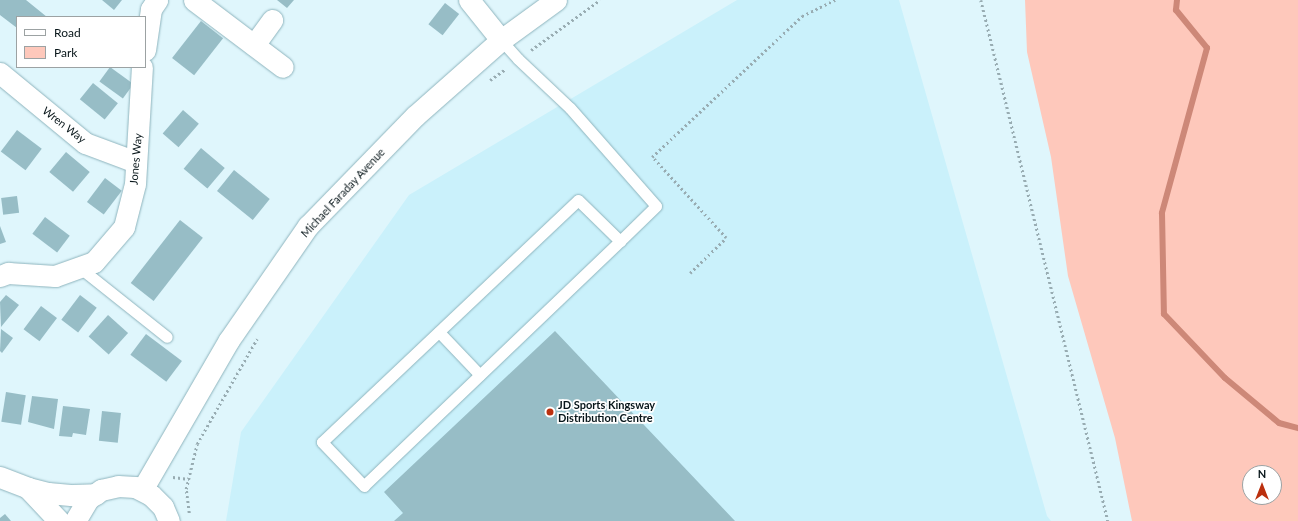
<!DOCTYPE html>
<style>
body{margin:0}
#map{position:relative;width:1298px;height:521px;overflow:hidden;background:#dff6fc;font-family:Lato,sans-serif}
div>[style]{position:absolute}
[style*='--x']{left:calc(var(--x)*1px);top:calc(var(--y)*1px);width:calc(var(--w)*1px);rotate:calc(var(--a)*1deg)}
.built>*{inset:0;background:#caf1fb}
.green>*{inset:0;background:#fec8bb}
.stream>*{height:6px;margin:-3px;padding:0 3px;transform-origin:3px;border-radius:3px;background:#cd8878}
.building>*{inset:0;background:#97bdc6;transform-origin:0 0}
.path>*{height:2.5px;margin-top:-1.25px;transform-origin:0;background:repeating-linear-gradient(90deg,#98acb2 0 2px,transparent 0 5px)}
.roads{filter:drop-shadow(0 0 1px #8eb4bd) drop-shadow(0 0 1px #8eb4bd)}
.service>*{height:11px;margin:-5.5px;padding:0 5.5px;transform-origin:5.5px;border-radius:5.5px;background:#fff}
.minor>*{height:21px;margin:-10.5px;padding:0 10.5px;transform-origin:10.5px;border-radius:10.5px;background:#fff}
.dots>*{width:11px;height:11px;translate:-50% -50%;box-sizing:border-box;border:2px solid #fff;border-radius:50%}
span{translate:-50% -50%;white-space:nowrap;text-align:center;line-height:1.15;-webkit-text-stroke:3.5px #fff;paint-order:stroke}
.street-label{font-size:11px;color:#08161a}
.poi-label{font-size:11px;color:#08161a;font-weight:700}
.left{translate:0 -50%;text-align:left}
.legend{position:absolute;left:16px;top:16px;width:130px;height:52px;box-sizing:border-box;background:#fff;border:1px solid #9ca2a3;margin:0;padding:5px 7px;list-style:none;font-size:12px;color:#08161a}
.legend li{display:flex;align-items:center;gap:8px;height:20px}
.legend b{width:20px;border:1px solid #9ca2a3}
.north{position:absolute;left:1242px;top:465px;width:40px;height:40px;box-sizing:border-box;background:#fff;border:1px solid #9ca2a3;border-radius:50%;rotate:0deg;font-size:11px;font-weight:700;line-height:16px;text-align:center;color:#08161a}
.north::after{content:'';display:block;margin:auto;width:14px;height:18px;background:#bb300e;clip-path:polygon(50% 0,100% 100%,50% 72%,0 100%)}
</style>
<div id="map">
<div class="built">
<i style="clip-path:polygon(737px 0,899px 0,1047px 516px,1051px 521px,226px 521px,241px 432px,409px 195px)"></i>
</div>
<div class="green">
<i style="clip-path:polygon(evenodd,1025px 0,1298px 0,1298px 521px,1132px 521px,1115px 438px,1068px 276px,1051px 157px,1027px 52px,1025px 0,1250px 473px,1274px 473px,1274px 497px,1250px 497px,1250px 473px)"></i>
</div>
<div class="stream">
<i style="--x:1177;--y:0;--w:10;--a:96"></i>
<i style="--x:1176;--y:10;--w:49;--a:50.8"></i>
<i style="--x:1207;--y:48;--w:171;--a:105.3"></i>
<i style="--x:1162;--y:213;--w:101;--a:88.9"></i>
<i style="--x:1164;--y:314;--w:88;--a:46.4"></i>
<i style="--x:1225;--y:378;--w:70;--a:39.8"></i>
<i style="--x:1279;--y:423;--w:20;--a:15"></i>
</div>
<div class="building">
<i style="clip-path:polygon(0 0,26px 0,47px 17px,17px 17px,17px 28px,0 15px)"></i>
<i style="clip-path:polygon(102px 0,122px 0,114px 10px)"></i>
<i style="clip-path:polygon(277px 0,294px 0,287px 8px)"></i>
<i style="left:445px;top:3px;width:18px;height:27px;rotate:38deg"></i>
<i style="left:201px;top:21px;width:28px;height:47px;rotate:38deg"></i>
<i style="left:110px;top:67px;width:29px;height:18px;rotate:36deg"></i>
<i style="left:93px;top:83px;width:32px;height:21px;rotate:39deg"></i>
<i style="left:183px;top:110px;width:21px;height:31px;rotate:41deg"></i>
<i style="left:17px;top:130px;width:31px;height:27px;rotate:37deg"></i>
<i style="left:201px;top:148px;width:31px;height:27px;rotate:40deg"></i>
<i style="left:66px;top:152px;width:31px;height:26px;rotate:40deg"></i>
<i style="left:234px;top:170px;width:46px;height:27px;rotate:39deg"></i>
<i style="left:105px;top:178px;width:21px;height:30px;rotate:37deg"></i>
<i style="left:17px;top:196px;width:17px;height:16px;rotate:83deg"></i>
<i style="left:45px;top:217px;width:31px;height:21px;rotate:37deg"></i>
<i style="left:180px;top:220px;width:29px;height:80px;rotate:38deg"></i>
<i style="clip-path:polygon(0 226px,6px 242px,0 244px)"></i>
<i style="clip-path:polygon(6px 295px,19px 305px,1px 327px,0 302px)"></i>
<i style="left:80px;top:295px;width:21px;height:31px;rotate:37deg"></i>
<i style="left:41px;top:306px;width:20px;height:29px;rotate:37deg"></i>
<i style="left:108px;top:315px;width:27px;height:29px;rotate:42deg"></i>
<i style="clip-path:polygon(1px 329px,13px 338px,2px 353px,0 351px)"></i>
<i style="clip-path:polygon(555px 331px,735px 521px,394px 521px,403px 513px,384px 492px)"></i>
<i style="left:146px;top:334px;width:45px;height:26px;rotate:37deg"></i>
<i style="left:6px;top:392px;width:20px;height:30px;rotate:9deg"></i>
<i style="clip-path:polygon(32px 396px,58px 399px,54px 429px,28px 422px)"></i>
<i style="clip-path:polygon(63px 406px,90px 409px,86px 435px,73px 433px,72px 437px,59px 436px)"></i>
<i style="left:102px;top:411px;width:19px;height:30px;rotate:6deg"></i>
<i style="clip-path:polygon(5px 514px,11px 521px,0 521px,0 518px)"></i>
</div>
<div class="path">
<i style="--x:981;--y:0;--w:536;--a:76.3"></i>
<i style="--x:531;--y:50;--w:85;--a:-35.9"></i>
<i style="--x:490;--y:80;--w:19;--a:-35"></i>
<i style="--x:690;--y:273;--w:50;--a:-44.2"></i>
<i style="--x:726;--y:238;--w:110;--a:-132.4"></i>
<i style="--x:652;--y:157;--w:206;--a:-43.2"></i>
<i style="--x:802;--y:16;--w:37;--a:-26"></i>
<i style="--x:173;--y:477;--w:16;--a:7"></i>
<i style="--x:189;--y:513;--w:24;--a:-97"></i>
<i style="--x:186;--y:489;--w:46;--a:-76.3"></i>
<i style="--x:197;--y:444;--w:121;--a:-60.3"></i>
</div>
<div class="roads">
<div class="service">
<i style="--x:501;--y:40;--w:25;--a:48"></i>
<i style="--x:518;--y:59;--w:71;--a:43.3"></i>
<i style="--x:570;--y:108;--w:130;--a:48.7"></i>
<i style="--x:656;--y:206;--w:50;--a:135.8"></i>
<i style="--x:620;--y:241;--w:354;--a:136.3"></i>
<i style="--x:364;--y:486;--w:61;--a:-133.7"></i>
<i style="--x:322;--y:442;--w:352;--a:-43.4"></i>
<i style="--x:578;--y:200;--w:59;--a:44.3"></i>
<i style="--x:79;--y:267;--w:112;--a:38.5"></i>
<i style="--x:439;--y:332;--w:59;--a:46.4"></i>
</div>
<div class="minor">
<i style="--x:194;--y:0;--w:111;--a:37"></i>
<i style="--x:469;--y:0;--w:51;--a:51.3"></i>
<i style="--x:254;--y:45;--w:31;--a:-54"></i>
<i style="--x:145;--y:50;--w:41;--a:-81.7"></i>
<i style="--x:151;--y:9;--w:11;--a:-56"></i>
<i style="--x:0;--y:73;--w:110;--a:39.5"></i>
<i style="--x:85;--y:143;--w:54;--a:20.4"></i>
<i style="--x:0;--y:276;--w:9;--a:-21"></i>
<i style="--x:8;--y:273;--w:47;--a:3.7"></i>
<i style="--x:55;--y:276;--w:41;--a:-19.7"></i>
<i style="--x:94;--y:262;--w:46;--a:-49.4"></i>
<i style="--x:124;--y:227;--w:44;--a:-75.7"></i>
<i style="--x:135;--y:184;--w:117;--a:-86.6"></i>
<i style="--x:0;--y:477;--w:30;--a:21"></i>
<i style="--x:28;--y:488;--w:21;--a:14"></i>
<i style="--x:48;--y:493;--w:25;--a:5"></i>
<i style="--x:73;--y:495;--w:23;--a:-2"></i>
<i style="--x:28;--y:488;--w:45;--a:46.8"></i>
<i style="--x:142;--y:490;--w:173;--a:-59.9"></i>
<i style="--x:229;--y:340;--w:139;--a:-55.3"></i>
<i style="--x:308;--y:226;--w:153;--a:-45.8"></i>
<i style="--x:415;--y:116;--w:115;--a:-41.5"></i>
<i style="--x:501;--y:40;--w:68;--a:-36"></i>
<i style="--x:75;--y:521;--w:26;--a:-59"></i>
<i style="--x:88;--y:499;--w:16;--a:-35"></i>
<i style="--x:101;--y:490;--w:17;--a:-13"></i>
<i style="--x:118;--y:486;--w:17;--a:3"></i>
<i style="--x:135;--y:487;--w:18;--a:27"></i>
<i style="--x:151;--y:495;--w:17;--a:45"></i>
<i style="--x:163;--y:507;--w:15;--a:67"></i>
</div>
</div>
<div class="dots">
<i style="left:550px;top:412px;background:#bb300e"></i>
</div>
<div class="street-label">
<span style="left:64px;top:125px;rotate:38deg">Wren Way</span>
<span style="left:136px;top:159px;rotate:-85deg">Jones Way</span>
<span style="left:343px;top:193px;rotate:-47deg">Michael Faraday Avenue</span>
</div>
<div class="poi-label">
<span class="left" style="left:558px;top:412px">JD Sports Kingsway<br>Distribution Centre</span>
</div>
<ul class="legend">
<li><b style="height:5px;background:#fff"></b>Road</li>
<li><b style="height:11px;background:#fec8bb"></b>Park</li>
</ul>
<div class="north">N</div>
</div>
